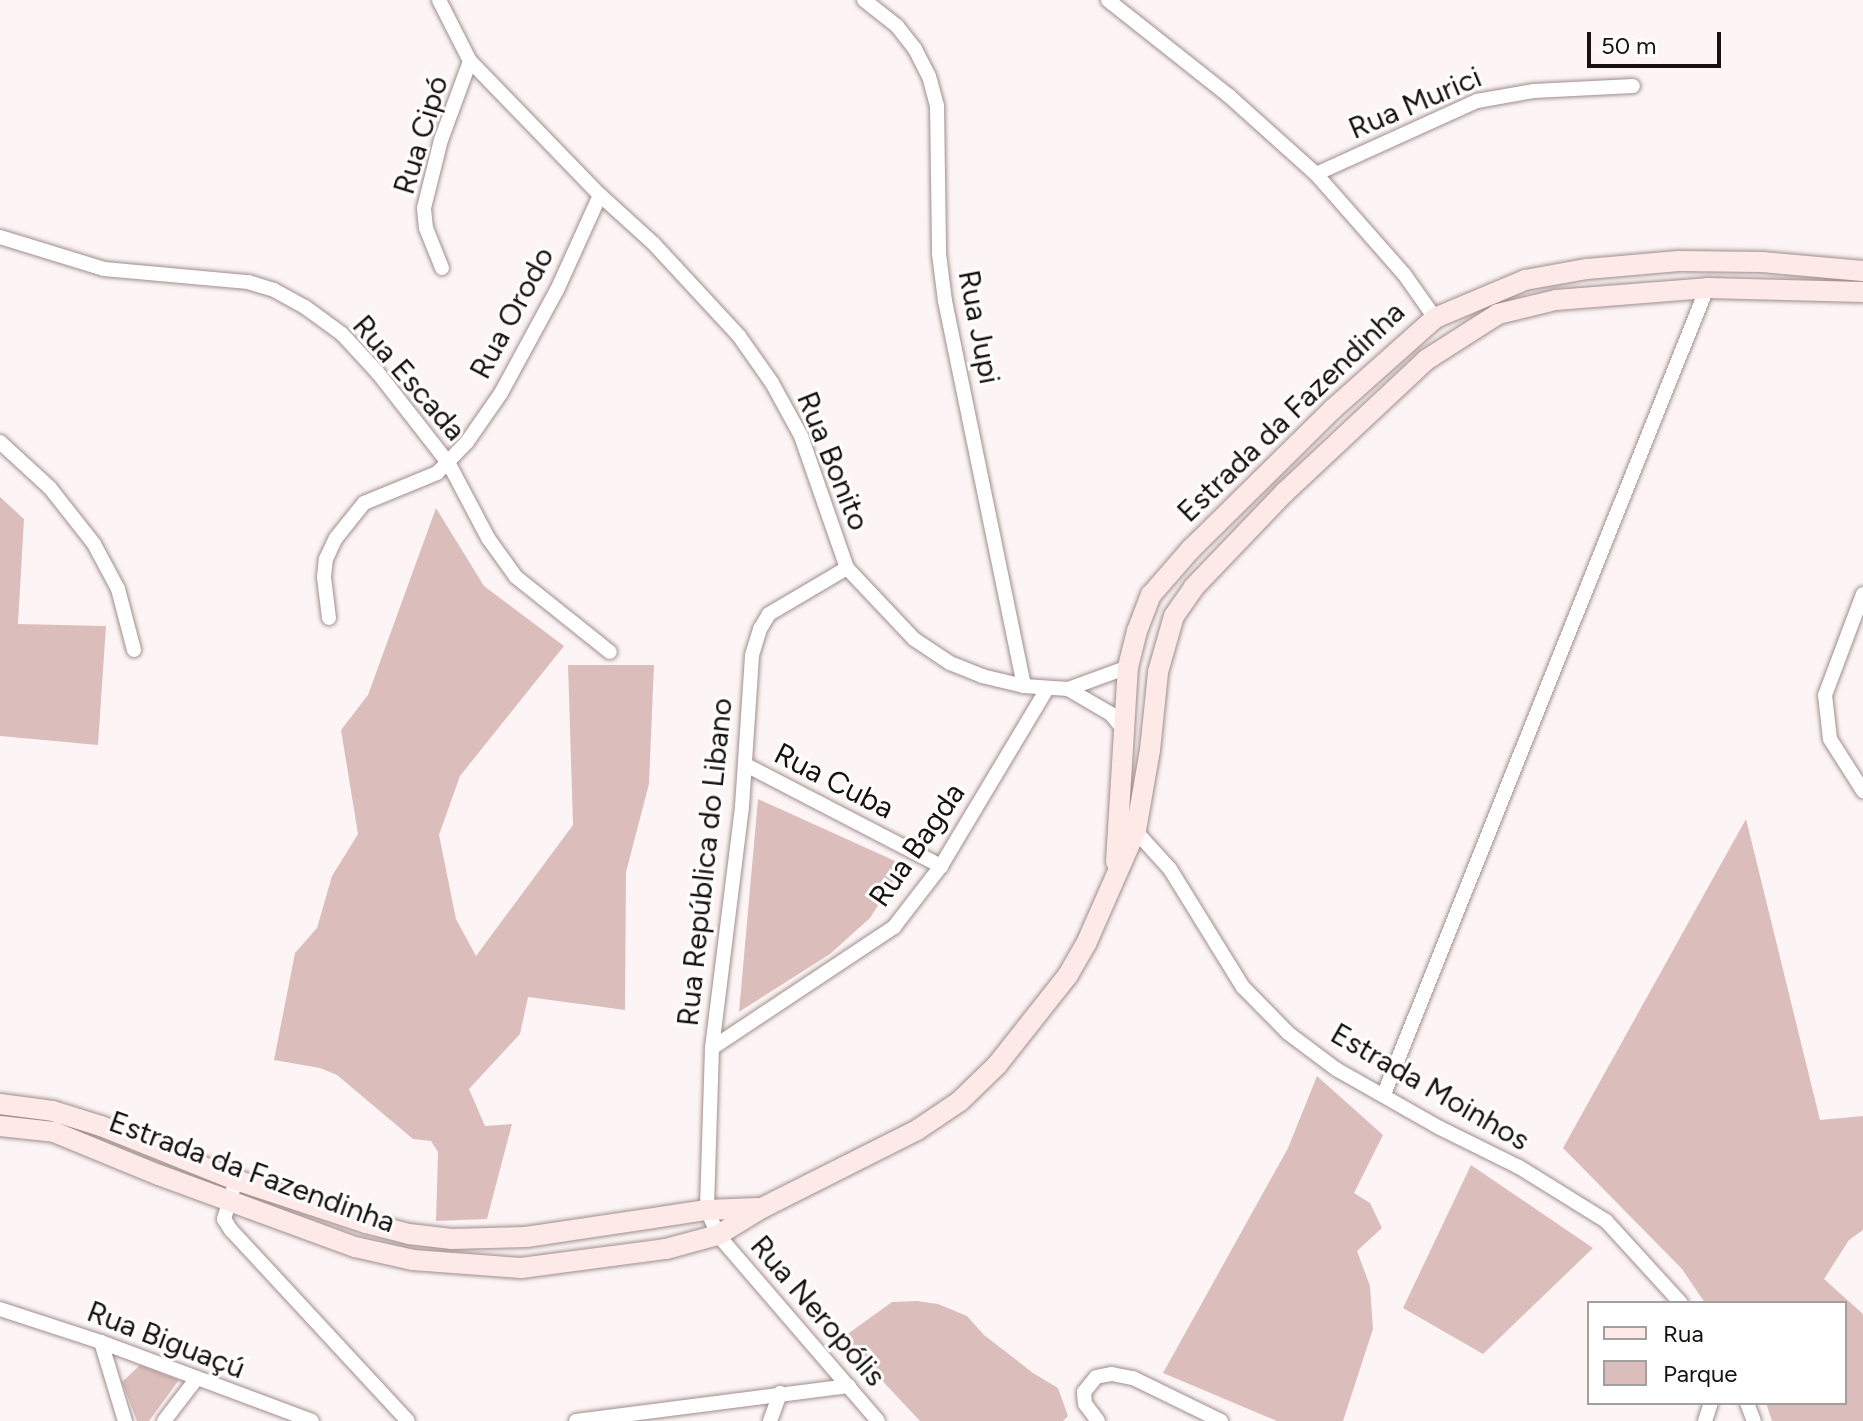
<!DOCTYPE html>
<meta charset="utf-8">
<style>
body{margin:0}
#map{position:relative;width:1863px;height:1421px;overflow:hidden;background:#fdf5f5;font-family:Figtree,sans-serif}
div>[style]{position:absolute}
[style*='--x']{left:calc(var(--x)*1px);top:calc(var(--y)*1px);width:calc(var(--w)*1px);rotate:calc(var(--a)*1deg)}
.green>*{inset:0;background:#dbbebc}
.roads{filter:drop-shadow(0 0 2px #9f8e8d) drop-shadow(0 0 2px #9f8e8d)}
.minor>*{height:14px;margin:-7px;padding:0 7px;transform-origin:7px;border-radius:7px;background:#fff}
.secondary>*{height:20px;margin:-10px;padding:0 10px;transform-origin:10px;border-radius:10px;background:#fde9e8}
span{translate:-50% -50%;white-space:nowrap;text-align:center;line-height:1.15;-webkit-text-stroke:6px #fff;paint-order:stroke}
.street-label{font-size:30px;color:#171110}
.legend{position:absolute;left:1587px;top:1301px;width:260px;height:104px;box-sizing:border-box;background:#fff;border:2px solid #a2a09f;margin:0;padding:10px 14px;list-style:none;font-size:24px;color:#171110}
.legend li{display:flex;align-items:center;gap:16px;height:40px}
.legend b{width:40px;border:2px solid #a2a09f}
.scale{position:absolute;left:1587px;top:32px;width:134px;height:36px;box-sizing:border-box;border:4px solid #171110;border-top:0;padding-left:10px;font-size:24px;line-height:28px;white-space:nowrap;color:#171110;-webkit-text-stroke:6px #fff;paint-order:stroke}
</style>
<div id="map">
<div class="green">
<i style="clip-path:polygon(0 497px,24px 519px,18px 624px,106px 626px,98px 745px,0 736px)"></i>
<i style="clip-path:polygon(436px 508px,484px 586px,564px 646px,460px 776px,439px 835px,456px 919px,476px 956px,573px 825px,568px 665px,654px 665px,649px 784px,626px 872px,625px 1010px,528px 997px,520px 1034px,469px 1089px,485px 1126px,512px 1124px,487px 1219px,436px 1221px,438px 1152px,431px 1141px,413px 1139px,337px 1075px,320px 1068px,274px 1060px,295px 953px,317px 928px,332px 876px,358px 834px,341px 730px,368px 695px)"></i>
<i style="clip-path:polygon(758px 799px,904px 865px,870px 918px,830px 954px,739px 1012px)"></i>
<i style="clip-path:polygon(1746px 819px,1820px 1120px,1863px 1116px,1863px 1230px,1849px 1240px,1824px 1279px,1863px 1314px,1863px 1421px,1772px 1421px,1766px 1403px,1845px 1403px,1845px 1303px,1705px 1303px,1682px 1269px,1563px 1148px)"></i>
<i style="clip-path:polygon(1317px 1076px,1383px 1135px,1354px 1193px,1370px 1203px,1382px 1228px,1357px 1251px,1370px 1286px,1373px 1329px,1343px 1421px,1277px 1421px,1163px 1373px,1288px 1148px)"></i>
<i style="clip-path:polygon(1471px 1165px,1593px 1248px,1483px 1354px,1403px 1308px)"></i>
<i style="clip-path:polygon(917px 1301px,938px 1304px,967px 1316px,984px 1335px,1033px 1373px,1058px 1388px,1068px 1416px,1063px 1421px,920px 1421px,842px 1338px,892px 1302px)"></i>
<i style="clip-path:polygon(140px 1365px,179px 1380px,149px 1421px,137px 1421px,122px 1382px)"></i>
</div>
<div class="roads">
<div class="minor">
<i style="--x:439;--y:0;--w:68;--a:63.1"></i>
<i style="--x:470;--y:61;--w:187;--a:45.9"></i>
<i style="--x:600;--y:195;--w:72;--a:42.2"></i>
<i style="--x:653;--y:243;--w:127;--a:47.2"></i>
<i style="--x:739;--y:336;--w:57;--a:54.9"></i>
<i style="--x:772;--y:383;--w:60;--a:61.3"></i>
<i style="--x:801;--y:436;--w:140;--a:70.8"></i>
<i style="--x:847;--y:568;--w:98;--a:46.7"></i>
<i style="--x:914;--y:639;--w:43;--a:33.7"></i>
<i style="--x:950;--y:663;--w:35;--a:22"></i>
<i style="--x:982;--y:676;--w:43;--a:13.4"></i>
<i style="--x:1024;--y:686;--w:44;--a:3.9"></i>
<i style="--x:1068;--y:689;--w:64;--a:-20.1"></i>
<i style="--x:864;--y:0;--w:42;--a:38.2"></i>
<i style="--x:897;--y:26;--w:29;--a:52"></i>
<i style="--x:915;--y:49;--w:30;--a:63"></i>
<i style="--x:929;--y:76;--w:30;--a:75"></i>
<i style="--x:937;--y:105;--w:149;--a:89.2"></i>
<i style="--x:939;--y:254;--w:47;--a:82.7"></i>
<i style="--x:945;--y:301;--w:393;--a:78.4"></i>
<i style="--x:1108;--y:0;--w:154;--a:38.4"></i>
<i style="--x:1229;--y:96;--w:117;--a:41.9"></i>
<i style="--x:1316;--y:174;--w:133;--a:48.7"></i>
<i style="--x:1404;--y:274;--w:54;--a:54.8"></i>
<i style="--x:1316;--y:174;--w:177;--a:-24.4"></i>
<i style="--x:1477;--y:101;--w:58;--a:-10"></i>
<i style="--x:1534;--y:91;--w:99;--a:-2.9"></i>
<i style="--x:0;--y:237;--w:109;--a:17.1"></i>
<i style="--x:104;--y:269;--w:145;--a:5.2"></i>
<i style="--x:248;--y:282;--w:27;--a:17"></i>
<i style="--x:274;--y:290;--w:35;--a:29"></i>
<i style="--x:305;--y:307;--w:46;--a:36.1"></i>
<i style="--x:342;--y:334;--w:53;--a:47.3"></i>
<i style="--x:378;--y:373;--w:115;--a:52"></i>
<i style="--x:449;--y:464;--w:84;--a:62.2"></i>
<i style="--x:488;--y:538;--w:48;--a:54.3"></i>
<i style="--x:516;--y:577;--w:120;--a:38.6"></i>
<i style="--x:442;--y:268;--w:43;--a:-111.8"></i>
<i style="--x:426;--y:228;--w:20;--a:-96"></i>
<i style="--x:424;--y:208;--w:70;--a:-76"></i>
<i style="--x:441;--y:140;--w:84;--a:-69.8"></i>
<i style="--x:0;--y:442;--w:68;--a:42.6"></i>
<i style="--x:50;--y:488;--w:71;--a:51.8"></i>
<i style="--x:94;--y:544;--w:51;--a:61.9"></i>
<i style="--x:118;--y:589;--w:63;--a:75.3"></i>
<i style="--x:847;--y:568;--w:91;--a:149.5"></i>
<i style="--x:769;--y:614;--w:17;--a:121"></i>
<i style="--x:760;--y:629;--w:28;--a:107"></i>
<i style="--x:752;--y:656;--w:151;--a:93.8"></i>
<i style="--x:742;--y:807;--w:243;--a:97.1"></i>
<i style="--x:712;--y:1048;--w:162;--a:91.8"></i>
<i style="--x:707;--y:1210;--w:27;--a:66"></i>
<i style="--x:718;--y:1235;--w:245;--a:49.3"></i>
<i style="--x:1863;--y:594;--w:108;--a:110.6"></i>
<i style="--x:1825;--y:695;--w:44;--a:83.5"></i>
<i style="--x:1830;--y:739;--w:62;--a:57.6"></i>
<i style="--x:329;--y:618;--w:41;--a:-97"></i>
<i style="--x:324;--y:577;--w:18;--a:-84"></i>
<i style="--x:326;--y:559;--w:23;--a:-65"></i>
<i style="--x:336;--y:538;--w:45;--a:-51.3"></i>
<i style="--x:364;--y:503;--w:79;--a:-22.3"></i>
<i style="--x:437;--y:473;--w:43;--a:-45.9"></i>
<i style="--x:467;--y:442;--w:60;--a:-55.2"></i>
<i style="--x:501;--y:393;--w:117;--a:-61.5"></i>
<i style="--x:557;--y:290;--w:104;--a:-65.6"></i>
<i style="--x:1068;--y:689;--w:50;--a:30.2"></i>
<i style="--x:1111;--y:714;--w:19;--a:51"></i>
<i style="--x:746;--y:765;--w:220;--a:27.4"></i>
<i style="--x:1131;--y:826;--w:58;--a:47.8"></i>
<i style="--x:1170;--y:869;--w:139;--a:58.3"></i>
<i style="--x:1243;--y:987;--w:64;--a:45.6"></i>
<i style="--x:1288;--y:1033;--w:60;--a:36.9"></i>
<i style="--x:1336;--y:1069;--w:120;--a:29.6"></i>
<i style="--x:1440;--y:1128;--w:88;--a:26.3"></i>
<i style="--x:1519;--y:1167;--w:102;--a:31.8"></i>
<i style="--x:1606;--y:1221;--w:111;--a:47.6"></i>
<i style="--x:712;--y:1048;--w:219;--a:-33.6"></i>
<i style="--x:894;--y:927;--w:77;--a:-52.4"></i>
<i style="--x:941;--y:866;--w:206;--a:-59.1"></i>
<i style="--x:1384;--y:1094;--w:868;--a:-68.16"></i>
<i style="--x:236;--y:1180;--w:41;--a:107.1"></i>
<i style="--x:224;--y:1219;--w:13;--a:58"></i>
<i style="--x:231;--y:1230;--w:260;--a:47.2"></i>
<i style="--x:0;--y:1309;--w:106;--a:18.1"></i>
<i style="--x:101;--y:1342;--w:225;--a:20.5"></i>
<i style="--x:101;--y:1342;--w:83;--a:73.1"></i>
<i style="--x:1747;--y:1403;--w:19;--a:69"></i>
<i style="--x:164;--y:1421;--w:54;--a:-52.5"></i>
<i style="--x:576;--y:1421;--w:275;--a:-7.3"></i>
<i style="--x:770;--y:1421;--w:30;--a:-70"></i>
<i style="--x:1098;--y:1421;--w:21;--a:-127"></i>
<i style="--x:1085;--y:1404;--w:12;--a:-95"></i>
<i style="--x:1084;--y:1392;--w:19;--a:-51"></i>
<i style="--x:1096;--y:1377;--w:16;--a:-11"></i>
<i style="--x:1112;--y:1374;--w:21;--a:11"></i>
<i style="--x:1133;--y:1378;--w:98;--a:26"></i>
<i style="--x:1705;--y:1421;--w:19;--a:-72"></i>
</div>
<div class="secondary">
<i style="--x:1116;--y:862;--w:195;--a:-86.5"></i>
<i style="--x:1128;--y:667;--w:37;--a:-76"></i>
<i style="--x:1137;--y:631;--w:39;--a:-69"></i>
<i style="--x:1151;--y:595;--w:61;--a:-49"></i>
<i style="--x:1191;--y:549;--w:199;--a:-44.6"></i>
<i style="--x:1333;--y:409;--w:137;--a:-41.7"></i>
<i style="--x:1435;--y:318;--w:98;--a:-22.9"></i>
<i style="--x:1525;--y:280;--w:63;--a:-10.1"></i>
<i style="--x:1587;--y:269;--w:92;--a:-5"></i>
<i style="--x:1679;--y:261;--w:83;--a:0.7"></i>
<i style="--x:1762;--y:262;--w:101;--a:5.1"></i>
<i style="--x:0;--y:1104;--w:53;--a:7.5"></i>
<i style="--x:53;--y:1111;--w:50;--a:17.4"></i>
<i style="--x:101;--y:1126;--w:145;--a:21.8"></i>
<i style="--x:236;--y:1180;--w:137;--a:18.3"></i>
<i style="--x:366;--y:1223;--w:44;--a:14.3"></i>
<i style="--x:409;--y:1234;--w:43;--a:6.6"></i>
<i style="--x:452;--y:1239;--w:74;--a:-1.5"></i>
<i style="--x:526;--y:1237;--w:183;--a:-8.5"></i>
<i style="--x:707;--y:1210;--w:51;--a:-2.2"></i>
<i style="--x:0;--y:1126;--w:54;--a:6.3"></i>
<i style="--x:54;--y:1132;--w:113;--a:22.3"></i>
<i style="--x:159;--y:1175;--w:209;--a:20.2"></i>
<i style="--x:355;--y:1247;--w:59;--a:12.6"></i>
<i style="--x:413;--y:1260;--w:108;--a:4.2"></i>
<i style="--x:521;--y:1268;--w:146;--a:-7.5"></i>
<i style="--x:666;--y:1249;--w:54;--a:-15.1"></i>
<i style="--x:718;--y:1235;--w:52;--a:-31.5"></i>
<i style="--x:762;--y:1208;--w:174;--a:-26.7"></i>
<i style="--x:917;--y:1130;--w:52;--a:-34"></i>
<i style="--x:960;--y:1101;--w:52;--a:-44.2"></i>
<i style="--x:997;--y:1065;--w:115;--a:-51.7"></i>
<i style="--x:1068;--y:975;--w:36;--a:-60"></i>
<i style="--x:1086;--y:944;--w:124;--a:-66.3"></i>
<i style="--x:1136;--y:830;--w:81;--a:-80.1"></i>
<i style="--x:1150;--y:750;--w:78;--a:-84.1"></i>
<i style="--x:1158;--y:672;--w:58;--a:-74.1"></i>
<i style="--x:1174;--y:616;--w:35;--a:-55"></i>
<i style="--x:1194;--y:587;--w:130;--a:-46.2"></i>
<i style="--x:1284;--y:493;--w:195;--a:-43.1"></i>
<i style="--x:1426;--y:360;--w:85;--a:-32.6"></i>
<i style="--x:1498;--y:314;--w:60;--a:-13.6"></i>
<i style="--x:1556;--y:300;--w:151;--a:-4.5"></i>
<i style="--x:1707;--y:288;--w:156;--a:1.5"></i>
</div>
</div>
<div class="street-label">
<span style="left:1415px;top:103px;rotate:-23deg">Rua Murici</span>
<span style="left:421px;top:135px;rotate:-73deg">Rua Cipó</span>
<span style="left:512px;top:313px;rotate:-62deg">Rua Orodo</span>
<span style="left:979px;top:327px;rotate:79deg">Rua Jupi</span>
<span style="left:409px;top:378px;rotate:49deg">Rua Escada</span>
<span style="left:1291px;top:412px;rotate:-44deg">Estrada da Fazendinha</span>
<span style="left:833px;top:461px;rotate:68deg">Rua Bonito</span>
<span style="left:834px;top:781px;rotate:27deg">Rua Cuba</span>
<span style="left:917px;top:845px;rotate:-55deg">Rua Bagda</span>
<span style="left:705px;top:862px;rotate:-84deg">Rua República do Libano</span>
<span style="left:1430px;top:1087px;rotate:30deg">Estrada Moinhos</span>
<span style="left:252px;top:1172px;rotate:20deg">Estrada da Fazendinha</span>
<span style="left:818px;top:1311px;rotate:49deg">Rua Neropólis</span>
<span style="left:166px;top:1340px;rotate:21deg">Rua Biguaçú</span>
</div>
<ul class="legend">
<li><b style="height:10px;background:#fde9e8"></b>Rua</li>
<li><b style="height:22px;background:#dbbebc"></b>Parque</li>
</ul>
<div class="scale">50 m</div>
</div>
